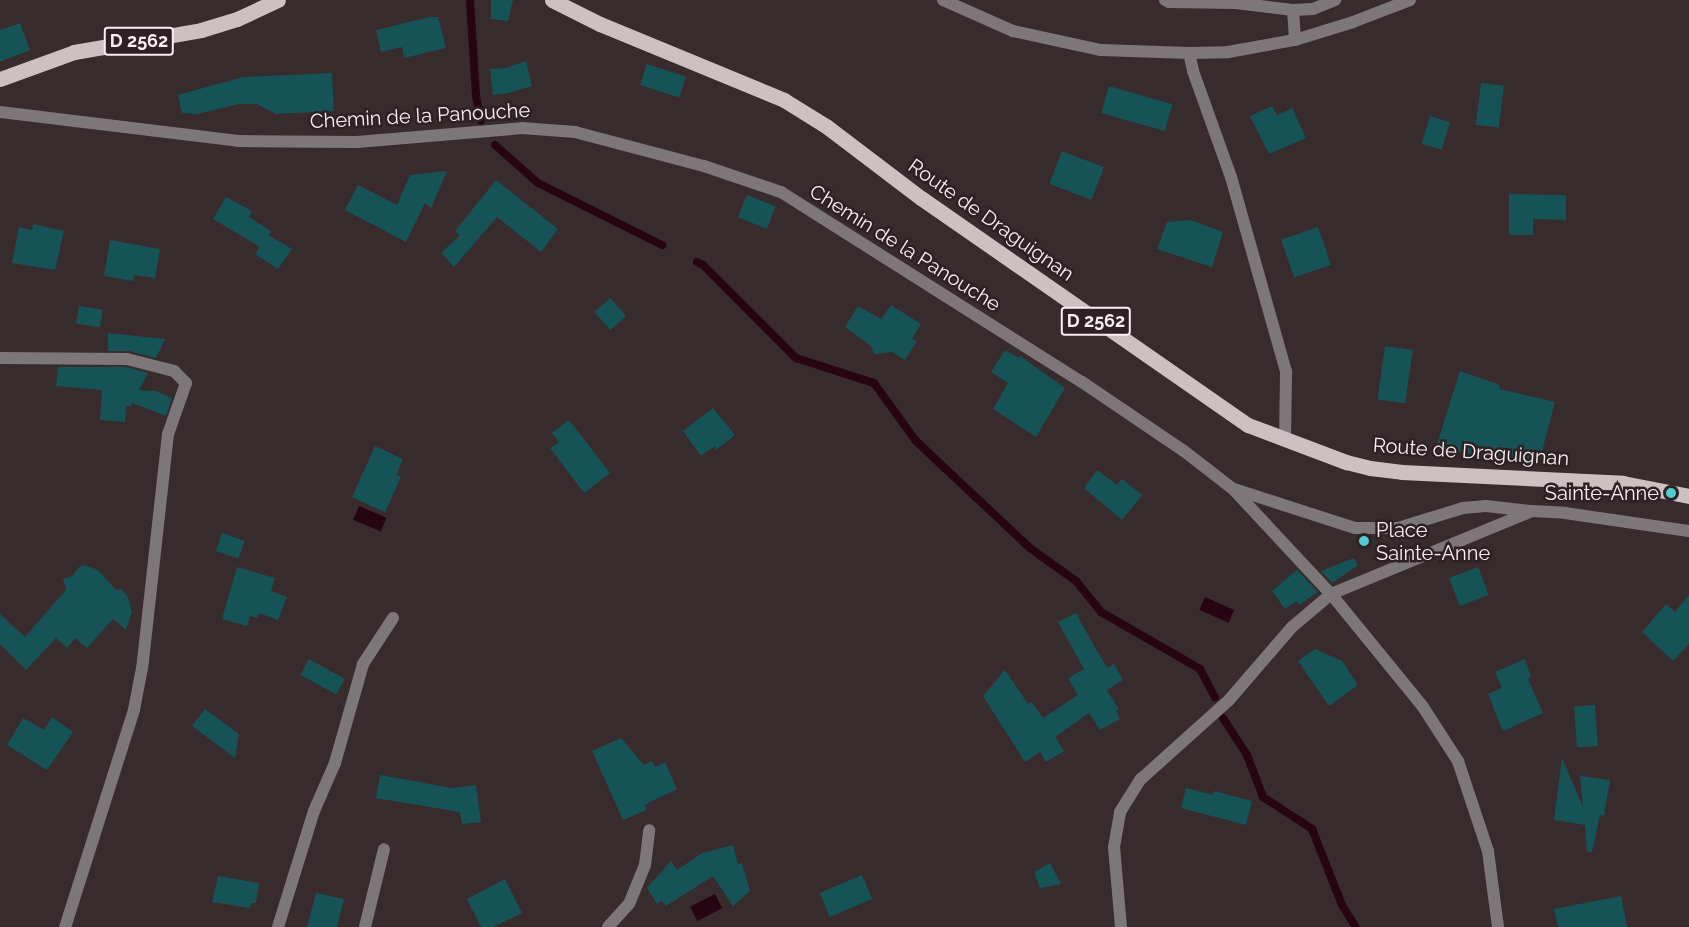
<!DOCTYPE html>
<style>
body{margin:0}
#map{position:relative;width:1689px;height:927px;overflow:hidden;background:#372b2e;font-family:Raleway,sans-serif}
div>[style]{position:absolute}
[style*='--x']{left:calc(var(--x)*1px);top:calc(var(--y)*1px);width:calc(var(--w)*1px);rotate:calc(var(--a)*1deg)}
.water>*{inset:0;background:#270411;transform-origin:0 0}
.stream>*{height:8px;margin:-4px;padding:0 4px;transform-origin:4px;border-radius:4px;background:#270411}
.building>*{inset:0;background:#165357;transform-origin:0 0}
.street>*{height:12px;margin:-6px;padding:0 6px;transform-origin:6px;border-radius:6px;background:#7e7779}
.primary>*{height:15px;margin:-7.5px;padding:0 7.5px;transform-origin:7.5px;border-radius:7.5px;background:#cdc0c3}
.dots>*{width:16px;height:16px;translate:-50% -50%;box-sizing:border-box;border:3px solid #2d2124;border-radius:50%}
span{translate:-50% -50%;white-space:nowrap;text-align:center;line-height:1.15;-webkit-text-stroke:5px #2d2124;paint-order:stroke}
.shield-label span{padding:2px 4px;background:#2d2124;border:2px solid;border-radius:4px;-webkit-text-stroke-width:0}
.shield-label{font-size:18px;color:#f7eff1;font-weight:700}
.street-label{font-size:20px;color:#f7eff1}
.poi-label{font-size:20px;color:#f7eff1}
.right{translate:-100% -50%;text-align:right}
.left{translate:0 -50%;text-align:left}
</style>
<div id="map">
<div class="water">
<i style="left:359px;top:506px;width:30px;height:15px;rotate:23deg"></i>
<i style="left:1205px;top:597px;width:32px;height:14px;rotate:24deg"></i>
<i style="left:715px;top:894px;width:16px;height:28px;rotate:63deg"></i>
</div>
<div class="stream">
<i style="--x:470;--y:0;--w:96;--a:86.4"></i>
<i style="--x:476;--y:96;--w:25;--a:79"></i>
<i style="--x:495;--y:145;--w:57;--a:41.5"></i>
<i style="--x:538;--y:183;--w:139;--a:26.6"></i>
<i style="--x:697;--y:262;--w:7;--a:27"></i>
<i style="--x:703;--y:265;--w:132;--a:45"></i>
<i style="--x:796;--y:358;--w:82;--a:17.8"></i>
<i style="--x:874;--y:383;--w:72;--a:54.1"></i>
<i style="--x:916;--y:441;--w:156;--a:43.2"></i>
<i style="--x:1030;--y:548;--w:57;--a:35.7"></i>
<i style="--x:1076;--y:581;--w:40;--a:51"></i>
<i style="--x:1101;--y:612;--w:114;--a:29.9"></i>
<i style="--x:1200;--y:669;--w:32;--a:62"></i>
<i style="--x:1223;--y:718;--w:44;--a:57"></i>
<i style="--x:1247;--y:755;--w:45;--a:69.1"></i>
<i style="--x:1263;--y:797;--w:59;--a:33.1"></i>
<i style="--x:1312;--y:829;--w:82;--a:68.5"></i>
<i style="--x:1342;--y:905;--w:26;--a:58"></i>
</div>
<div class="building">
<i style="clip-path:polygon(491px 0,513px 0,508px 21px,491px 19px)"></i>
<i style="clip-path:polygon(430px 17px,438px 17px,446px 48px,404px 58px,402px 47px,381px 52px,376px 30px)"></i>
<i style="clip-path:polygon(20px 23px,30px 50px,0 62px,0 30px)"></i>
<i style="clip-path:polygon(526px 61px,532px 86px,509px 93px,493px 95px,490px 69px,506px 68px)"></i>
<i style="left:647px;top:64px;width:41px;height:22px;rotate:18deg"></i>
<i style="clip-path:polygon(332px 73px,334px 111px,276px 114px,257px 104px,239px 104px,197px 114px,182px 113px,178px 95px,243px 77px)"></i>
<i style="left:1481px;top:83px;width:23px;height:42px;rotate:7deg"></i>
<i style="left:1109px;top:86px;width:66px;height:28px;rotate:16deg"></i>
<i style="clip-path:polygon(1272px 106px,1277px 115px,1292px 108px,1306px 138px,1269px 154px,1250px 116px)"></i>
<i style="left:1430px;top:116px;width:21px;height:29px;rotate:17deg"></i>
<i style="left:1062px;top:151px;width:45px;height:35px;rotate:21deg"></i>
<i style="clip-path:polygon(447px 171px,431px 208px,425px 203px,406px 242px,345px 210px,358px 185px,397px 205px,410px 175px)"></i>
<i style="clip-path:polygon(496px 180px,558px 229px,541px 252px,497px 217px,454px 267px,441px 253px,460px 235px,455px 231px)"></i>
<i style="clip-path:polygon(1509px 194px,1566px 195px,1566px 220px,1533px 219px,1533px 235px,1509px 235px)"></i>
<i style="left:747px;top:195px;width:31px;height:24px;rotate:22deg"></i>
<i style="clip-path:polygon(226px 197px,252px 211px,249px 217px,271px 231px,268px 235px,292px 249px,278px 269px,255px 254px,260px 247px,213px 219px)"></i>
<i style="clip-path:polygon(1190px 220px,1223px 232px,1212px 267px,1157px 249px,1167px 222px)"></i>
<i style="clip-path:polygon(33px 224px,64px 231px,55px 270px,12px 263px,19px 227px,32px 230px)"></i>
<i style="left:1318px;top:227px;width:40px;height:39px;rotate:71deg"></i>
<i style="clip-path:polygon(110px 240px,160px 249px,155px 278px,134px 275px,133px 281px,104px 276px)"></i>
<i style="left:610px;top:298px;width:24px;height:21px;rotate:48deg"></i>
<i style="clip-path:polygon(891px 305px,921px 324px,912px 339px,917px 341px,905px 360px,892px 352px,874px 354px,871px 346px,845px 327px,858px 306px,881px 319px)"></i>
<i style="left:79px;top:306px;width:24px;height:18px;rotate:9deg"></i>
<i style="clip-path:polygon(108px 333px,165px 339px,156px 358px,129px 351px,108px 351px)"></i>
<i style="left:1385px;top:346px;width:28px;height:54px;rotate:8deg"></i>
<i style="clip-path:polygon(1005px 350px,1019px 358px,1020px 356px,1065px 388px,1036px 437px,993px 409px,1008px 383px,991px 372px)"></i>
<i style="clip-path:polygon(58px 367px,126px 367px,148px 373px,139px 390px,156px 391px,172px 398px,166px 416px,132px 403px,131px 407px,126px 406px,125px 422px,100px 420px,102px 390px,56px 386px)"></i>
<i style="clip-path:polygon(1460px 371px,1500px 385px,1499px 389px,1555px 402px,1540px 459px,1481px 458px,1437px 444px)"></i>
<i style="clip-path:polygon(713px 408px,735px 435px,716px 450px,715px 446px,701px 456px,683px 431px)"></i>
<i style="clip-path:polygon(569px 420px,610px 473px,584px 493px,550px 448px,559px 442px,552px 433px)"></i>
<i style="clip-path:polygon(375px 446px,403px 459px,396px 475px,401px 477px,385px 512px,352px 497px)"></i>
<i style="clip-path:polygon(1097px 470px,1117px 485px,1122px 479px,1142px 495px,1122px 520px,1084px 488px)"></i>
<i style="left:222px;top:533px;width:24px;height:19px;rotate:19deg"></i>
<i style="clip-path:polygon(1354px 558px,1358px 565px,1332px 583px,1321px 571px)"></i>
<i style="clip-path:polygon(85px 565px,98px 570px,116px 590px,121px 589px,128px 597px,132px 612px,126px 630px,113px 619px,87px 648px,75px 638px,67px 648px,56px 638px,26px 670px,0 644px,0 614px,25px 637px,66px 590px,63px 579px,72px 576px,79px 567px)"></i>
<i style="clip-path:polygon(237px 567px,275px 578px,271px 591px,287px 597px,278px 620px,259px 613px,258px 618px,250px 616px,247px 626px,222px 619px)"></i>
<i style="left:1478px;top:567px;width:30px;height:31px;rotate:69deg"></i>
<i style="clip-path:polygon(1297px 570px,1318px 592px,1299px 605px,1297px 601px,1285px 609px,1272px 591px)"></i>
<i style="clip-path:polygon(1689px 595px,1689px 644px,1673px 661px,1642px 632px,1666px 604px,1675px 612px)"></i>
<i style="clip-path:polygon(1076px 613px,1101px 658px,1108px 668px,1114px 664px,1123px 680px,1107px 690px,1119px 710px,1116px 711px,1120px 719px,1100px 730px,1089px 713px,1055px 737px,1064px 751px,1046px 762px,1040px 752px,1025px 762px,983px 696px,1005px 670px,1028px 704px,1032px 702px,1043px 718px,1078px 695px,1068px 678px,1084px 669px,1058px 622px)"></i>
<i style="clip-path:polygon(1315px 649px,1342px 661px,1358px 685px,1329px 706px,1298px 661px)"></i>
<i style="left:309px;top:659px;width:41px;height:18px;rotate:29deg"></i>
<i style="clip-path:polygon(1525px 659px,1531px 677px,1528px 679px,1543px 713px,1503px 731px,1488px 694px,1502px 688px,1495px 672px)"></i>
<i style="left:1595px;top:705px;width:41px;height:21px;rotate:86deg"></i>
<i style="clip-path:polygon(205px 709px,239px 734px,235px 758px,192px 726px)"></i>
<i style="clip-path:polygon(52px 717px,73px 732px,47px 770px,7px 745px,23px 718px,44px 730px)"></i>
<i style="clip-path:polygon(621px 738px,644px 765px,652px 761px,655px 767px,665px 762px,677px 789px,644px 805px,646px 810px,623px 820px,592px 751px)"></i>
<i style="clip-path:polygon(1562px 758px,1583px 807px,1580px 776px,1610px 780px,1604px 816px,1600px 815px,1592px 852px,1587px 852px,1585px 825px,1554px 820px)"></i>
<i style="clip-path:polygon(380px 775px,452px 788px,476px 785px,481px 822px,462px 824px,460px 812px,376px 798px)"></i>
<i style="clip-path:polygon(1186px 788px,1213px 795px,1214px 791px,1252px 801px,1246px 825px,1181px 808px)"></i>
<i style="clip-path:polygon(733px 845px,738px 864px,742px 863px,750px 891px,733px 906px,713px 876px,666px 906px,662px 901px,657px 904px,647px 888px,671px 861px,677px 870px,702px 853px)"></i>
<i style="clip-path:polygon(1050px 863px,1061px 884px,1040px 888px,1034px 872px)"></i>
<i style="left:862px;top:875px;width:26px;height:46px;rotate:67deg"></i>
<i style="clip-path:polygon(218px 876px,259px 883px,256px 903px,251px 903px,250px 908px,212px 902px)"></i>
<i style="clip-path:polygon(505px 879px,522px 913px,493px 927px,481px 927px,467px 899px)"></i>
<i style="clip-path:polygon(316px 893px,344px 899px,337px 927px,307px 927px)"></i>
<i style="clip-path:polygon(1621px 896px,1627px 927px,1558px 927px,1554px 909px)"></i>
</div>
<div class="street">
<i style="--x:943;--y:0;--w:77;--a:23.9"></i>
<i style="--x:1013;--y:31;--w:90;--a:12.2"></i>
<i style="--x:1101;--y:50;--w:88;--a:2"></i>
<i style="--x:1189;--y:53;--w:39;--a:-1"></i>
<i style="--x:1228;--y:52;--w:68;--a:-10.2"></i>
<i style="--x:1295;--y:40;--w:61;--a:-17.2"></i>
<i style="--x:1353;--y:22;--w:61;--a:-21.1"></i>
<i style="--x:1165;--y:0;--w:4;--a:27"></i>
<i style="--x:1169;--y:2;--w:67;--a:0.9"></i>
<i style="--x:1236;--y:3;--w:57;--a:7"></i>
<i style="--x:1293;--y:10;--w:30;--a:86"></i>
<i style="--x:1293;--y:10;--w:20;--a:-3"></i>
<i style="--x:1313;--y:9;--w:24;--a:-22"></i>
<i style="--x:1189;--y:53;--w:18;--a:77"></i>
<i style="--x:1193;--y:71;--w:113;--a:70.3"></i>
<i style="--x:1231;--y:177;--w:203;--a:74.2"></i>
<i style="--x:1286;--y:372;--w:68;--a:90.8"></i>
<i style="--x:0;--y:112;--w:240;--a:6.9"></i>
<i style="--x:238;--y:141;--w:119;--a:0.5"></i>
<i style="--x:357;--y:142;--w:166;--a:-4.8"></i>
<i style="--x:522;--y:128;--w:53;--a:4.3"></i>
<i style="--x:575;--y:132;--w:133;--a:14.8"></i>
<i style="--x:704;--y:166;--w:81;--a:18.7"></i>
<i style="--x:781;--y:192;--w:356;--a:32.3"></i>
<i style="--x:1082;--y:382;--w:123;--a:34.1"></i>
<i style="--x:1184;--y:451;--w:62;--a:37.8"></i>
<i style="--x:1233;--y:489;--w:144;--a:47"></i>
<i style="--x:1331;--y:594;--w:146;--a:50.8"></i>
<i style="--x:1423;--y:707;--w:64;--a:57.1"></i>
<i style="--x:1458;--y:761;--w:95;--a:71.6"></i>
<i style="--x:1488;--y:851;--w:77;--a:82.5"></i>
<i style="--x:0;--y:358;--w:127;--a:0.5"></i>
<i style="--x:127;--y:359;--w:49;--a:14.3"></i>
<i style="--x:174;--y:371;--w:17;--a:45"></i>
<i style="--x:186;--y:383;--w:54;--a:109.4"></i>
<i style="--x:168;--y:434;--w:235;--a:96.3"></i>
<i style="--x:142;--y:668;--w:43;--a:100.8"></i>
<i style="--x:134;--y:710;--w:228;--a:107.6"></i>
<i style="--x:1234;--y:489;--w:127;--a:17.9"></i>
<i style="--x:1355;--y:528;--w:43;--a:0"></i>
<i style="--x:1398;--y:528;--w:68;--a:-17.1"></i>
<i style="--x:1463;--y:508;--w:23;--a:-5"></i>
<i style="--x:1486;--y:506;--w:44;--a:6.5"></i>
<i style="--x:278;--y:927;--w:121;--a:-72.8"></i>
<i style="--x:314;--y:811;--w:52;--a:-66.4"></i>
<i style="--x:335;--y:763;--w:103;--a:-74.2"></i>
<i style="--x:363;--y:664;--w:55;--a:-56.9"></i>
<i style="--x:365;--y:927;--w:80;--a:-76.3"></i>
<i style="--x:608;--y:927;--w:31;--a:-48"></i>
<i style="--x:629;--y:904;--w:42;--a:-67.7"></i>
<i style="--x:645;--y:865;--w:35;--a:-83"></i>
<i style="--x:1121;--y:927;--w:80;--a:-95"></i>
<i style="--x:1114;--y:847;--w:36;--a:-80"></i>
<i style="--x:1120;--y:812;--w:39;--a:-58"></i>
<i style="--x:1141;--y:779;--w:118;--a:-41.9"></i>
<i style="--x:1229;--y:700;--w:96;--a:-49.2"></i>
<i style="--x:1292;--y:627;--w:51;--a:-40.2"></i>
<i style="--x:1331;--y:594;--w:217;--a:-22.4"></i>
<i style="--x:1532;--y:511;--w:33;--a:3"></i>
<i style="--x:1565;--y:513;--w:125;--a:8.3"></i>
</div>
<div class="primary">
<i style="--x:552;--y:0;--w:54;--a:26.6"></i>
<i style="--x:600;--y:24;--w:199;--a:22.4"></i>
<i style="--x:784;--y:100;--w:49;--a:31.8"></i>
<i style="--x:826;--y:126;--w:119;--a:37.2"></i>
<i style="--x:921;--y:198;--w:398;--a:34.8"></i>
<i style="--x:1248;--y:425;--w:105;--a:20.7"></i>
<i style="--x:1346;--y:462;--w:25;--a:14"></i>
<i style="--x:1370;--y:468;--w:32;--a:7"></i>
<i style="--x:1402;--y:472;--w:221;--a:2.8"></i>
<i style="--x:1623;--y:483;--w:67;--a:11.1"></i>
<i style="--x:0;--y:79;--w:79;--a:-20"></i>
<i style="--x:74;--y:52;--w:129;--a:-9.8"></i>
<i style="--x:201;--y:30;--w:38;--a:-17"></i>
<i style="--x:237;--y:19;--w:45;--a:-24.9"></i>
</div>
<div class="dots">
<i style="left:1671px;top:493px;background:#51ccd4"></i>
<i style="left:1364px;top:541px;background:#51ccd4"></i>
</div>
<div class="shield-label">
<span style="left:139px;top:41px">D 2562</span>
<span style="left:1096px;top:321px">D 2562</span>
</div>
<div class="street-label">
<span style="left:420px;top:116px;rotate:-3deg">Chemin de la Panouche</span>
<span style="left:991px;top:220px;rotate:35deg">Route de Draguignan</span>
<span style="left:905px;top:248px;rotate:32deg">Chemin de la Panouche</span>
<span style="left:1471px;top:452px;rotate:4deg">Route de Draguignan</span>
</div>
<div class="poi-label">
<span class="right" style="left:1659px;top:493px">Sainte-Anne</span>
<span class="left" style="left:1376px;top:542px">Place<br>Sainte-Anne</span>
</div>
</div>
